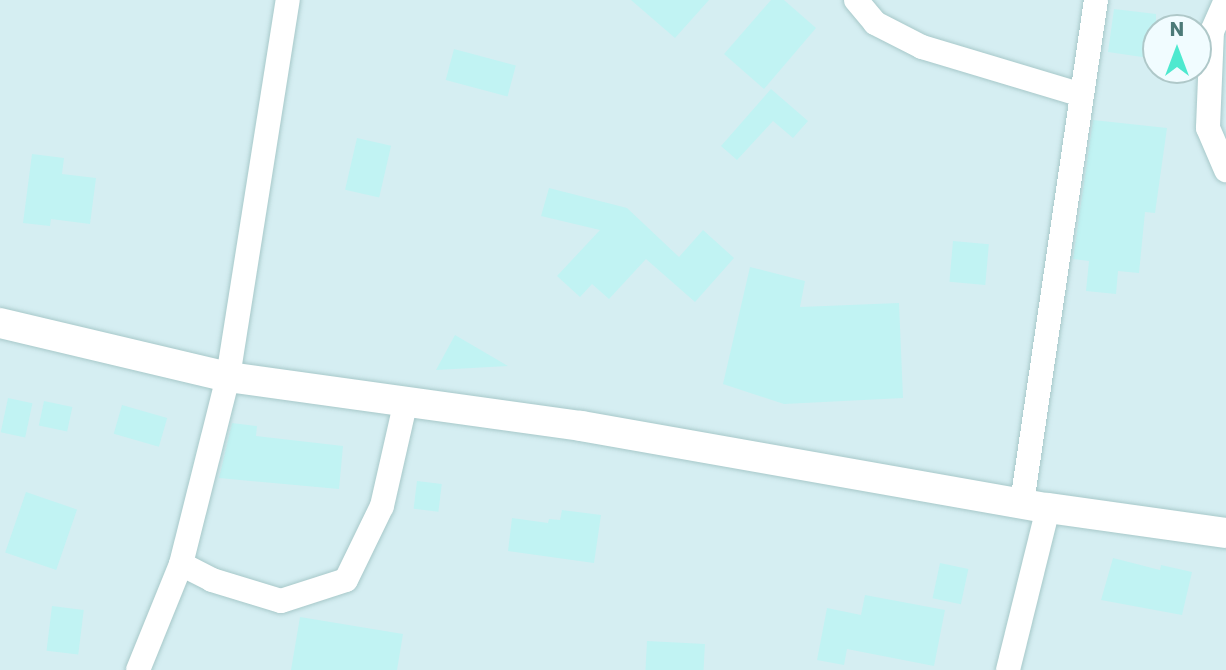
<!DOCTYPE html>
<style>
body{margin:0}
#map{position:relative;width:1226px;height:670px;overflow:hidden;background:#eaf9fd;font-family:Poppins,sans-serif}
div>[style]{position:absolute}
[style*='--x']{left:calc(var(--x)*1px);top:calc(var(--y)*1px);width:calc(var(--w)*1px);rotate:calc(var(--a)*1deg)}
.residential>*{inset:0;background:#d5eef2}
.building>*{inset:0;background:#c1f3f3;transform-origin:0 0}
.roads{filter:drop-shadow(0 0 2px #a7c8c9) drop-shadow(0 0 2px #a7c8c9)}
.minor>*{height:24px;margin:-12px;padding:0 12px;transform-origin:12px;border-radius:12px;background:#fff}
.tertiary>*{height:30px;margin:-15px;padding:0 15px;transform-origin:15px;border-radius:15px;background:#fff}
span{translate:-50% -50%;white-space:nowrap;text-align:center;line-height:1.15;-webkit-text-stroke:6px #f1fcff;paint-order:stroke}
.north{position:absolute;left:1142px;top:14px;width:70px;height:70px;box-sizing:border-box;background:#f1fcff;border:2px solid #afc8c9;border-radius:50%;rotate:0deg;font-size:19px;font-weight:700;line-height:28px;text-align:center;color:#4c7a78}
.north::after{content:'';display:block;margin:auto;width:24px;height:32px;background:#4ee9cf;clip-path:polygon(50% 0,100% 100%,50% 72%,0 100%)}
</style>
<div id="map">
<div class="residential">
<i style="clip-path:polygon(evenodd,0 0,1226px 0,1226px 670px,0 670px,0 0,1156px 28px,1198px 28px,1198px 70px,1156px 70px,1156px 28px)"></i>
</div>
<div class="building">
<i style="clip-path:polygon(631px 0,709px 0,675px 38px)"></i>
<i style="clip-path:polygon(771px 0,784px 0,816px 28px,764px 89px,724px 54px)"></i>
<i style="clip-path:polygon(1114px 9px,1156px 14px,1156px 59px,1108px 52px)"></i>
<i style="left:454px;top:49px;width:64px;height:32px;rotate:15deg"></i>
<i style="clip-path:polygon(771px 89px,808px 121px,793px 138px,773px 121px,737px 160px,721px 146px)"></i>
<i style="clip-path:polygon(1093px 120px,1167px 128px,1155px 213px,1145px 212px,1139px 273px,1118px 271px,1116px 294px,1086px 291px,1089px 261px,1073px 259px)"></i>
<i style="left:357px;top:138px;width:35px;height:53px;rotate:13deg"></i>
<i style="clip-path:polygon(32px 154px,64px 158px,62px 174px,96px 178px,90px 224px,51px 219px,50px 226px,23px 223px)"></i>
<i style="clip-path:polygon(549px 188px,627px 208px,679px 257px,703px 230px,734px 258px,695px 302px,646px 259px,609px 299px,592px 284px,580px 297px,557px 276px,600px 230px,541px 216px)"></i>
<i style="left:953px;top:241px;width:36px;height:41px;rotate:5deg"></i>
<i style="clip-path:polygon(750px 267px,805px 281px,800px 307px,899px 303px,903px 398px,784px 404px,723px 384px)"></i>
<i style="clip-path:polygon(455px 335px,508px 366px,436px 370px)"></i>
<i style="left:8px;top:398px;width:25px;height:35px;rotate:12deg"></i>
<i style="left:44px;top:401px;width:29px;height:25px;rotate:12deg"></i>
<i style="left:122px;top:405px;width:47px;height:30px;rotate:16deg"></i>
<i style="clip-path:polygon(232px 423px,257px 426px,256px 436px,343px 446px,339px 489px,219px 478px)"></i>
<i style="left:417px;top:481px;width:25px;height:28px;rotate:7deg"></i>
<i style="left:26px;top:492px;width:54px;height:64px;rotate:19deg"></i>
<i style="clip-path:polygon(562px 510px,601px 515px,594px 563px,508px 551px,512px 518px,548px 523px,549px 519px,560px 520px)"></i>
<i style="clip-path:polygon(1113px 558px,1160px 570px,1161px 565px,1192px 572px,1182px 615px,1101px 600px)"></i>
<i style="left:940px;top:563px;width:29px;height:36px;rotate:12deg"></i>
<i style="clip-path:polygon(865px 595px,945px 610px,934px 666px,847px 649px,844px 665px,817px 660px,827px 608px,861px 615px)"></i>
<i style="left:52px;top:606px;width:32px;height:45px;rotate:7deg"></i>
<i style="clip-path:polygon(300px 617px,403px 634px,397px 670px,291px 670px)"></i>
<i style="left:647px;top:641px;width:58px;height:29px;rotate:3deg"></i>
</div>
<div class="roads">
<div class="minor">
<i style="--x:856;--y:0;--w:30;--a:50"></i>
<i style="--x:875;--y:23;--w:53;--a:27.1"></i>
<i style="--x:922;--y:47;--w:167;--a:16.7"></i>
<i style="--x:1226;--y:0;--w:34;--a:114"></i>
<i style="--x:1212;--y:31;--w:97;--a:92.4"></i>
<i style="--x:1208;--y:128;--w:46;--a:66.8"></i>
<i style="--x:1022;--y:503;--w:508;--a:-81.63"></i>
<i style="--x:181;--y:564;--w:35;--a:27"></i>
<i style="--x:212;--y:580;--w:72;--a:16.9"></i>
<i style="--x:281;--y:601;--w:68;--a:-17.9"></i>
<i style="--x:346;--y:580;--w:82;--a:-64.1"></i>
<i style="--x:382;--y:506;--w:104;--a:-77.2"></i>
<i style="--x:138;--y:670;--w:114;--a:-67.9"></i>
<i style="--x:181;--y:564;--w:193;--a:-75.9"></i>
<i style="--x:228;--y:377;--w:382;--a:-81"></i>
<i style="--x:1008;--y:670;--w:167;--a:-76.1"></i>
</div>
<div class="tertiary">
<i style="--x:0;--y:323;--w:234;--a:13.3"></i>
<i style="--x:228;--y:377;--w:356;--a:7.9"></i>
<i style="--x:581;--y:426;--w:474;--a:10"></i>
<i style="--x:1048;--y:508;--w:180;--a:8"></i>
</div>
</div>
<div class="north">N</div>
</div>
